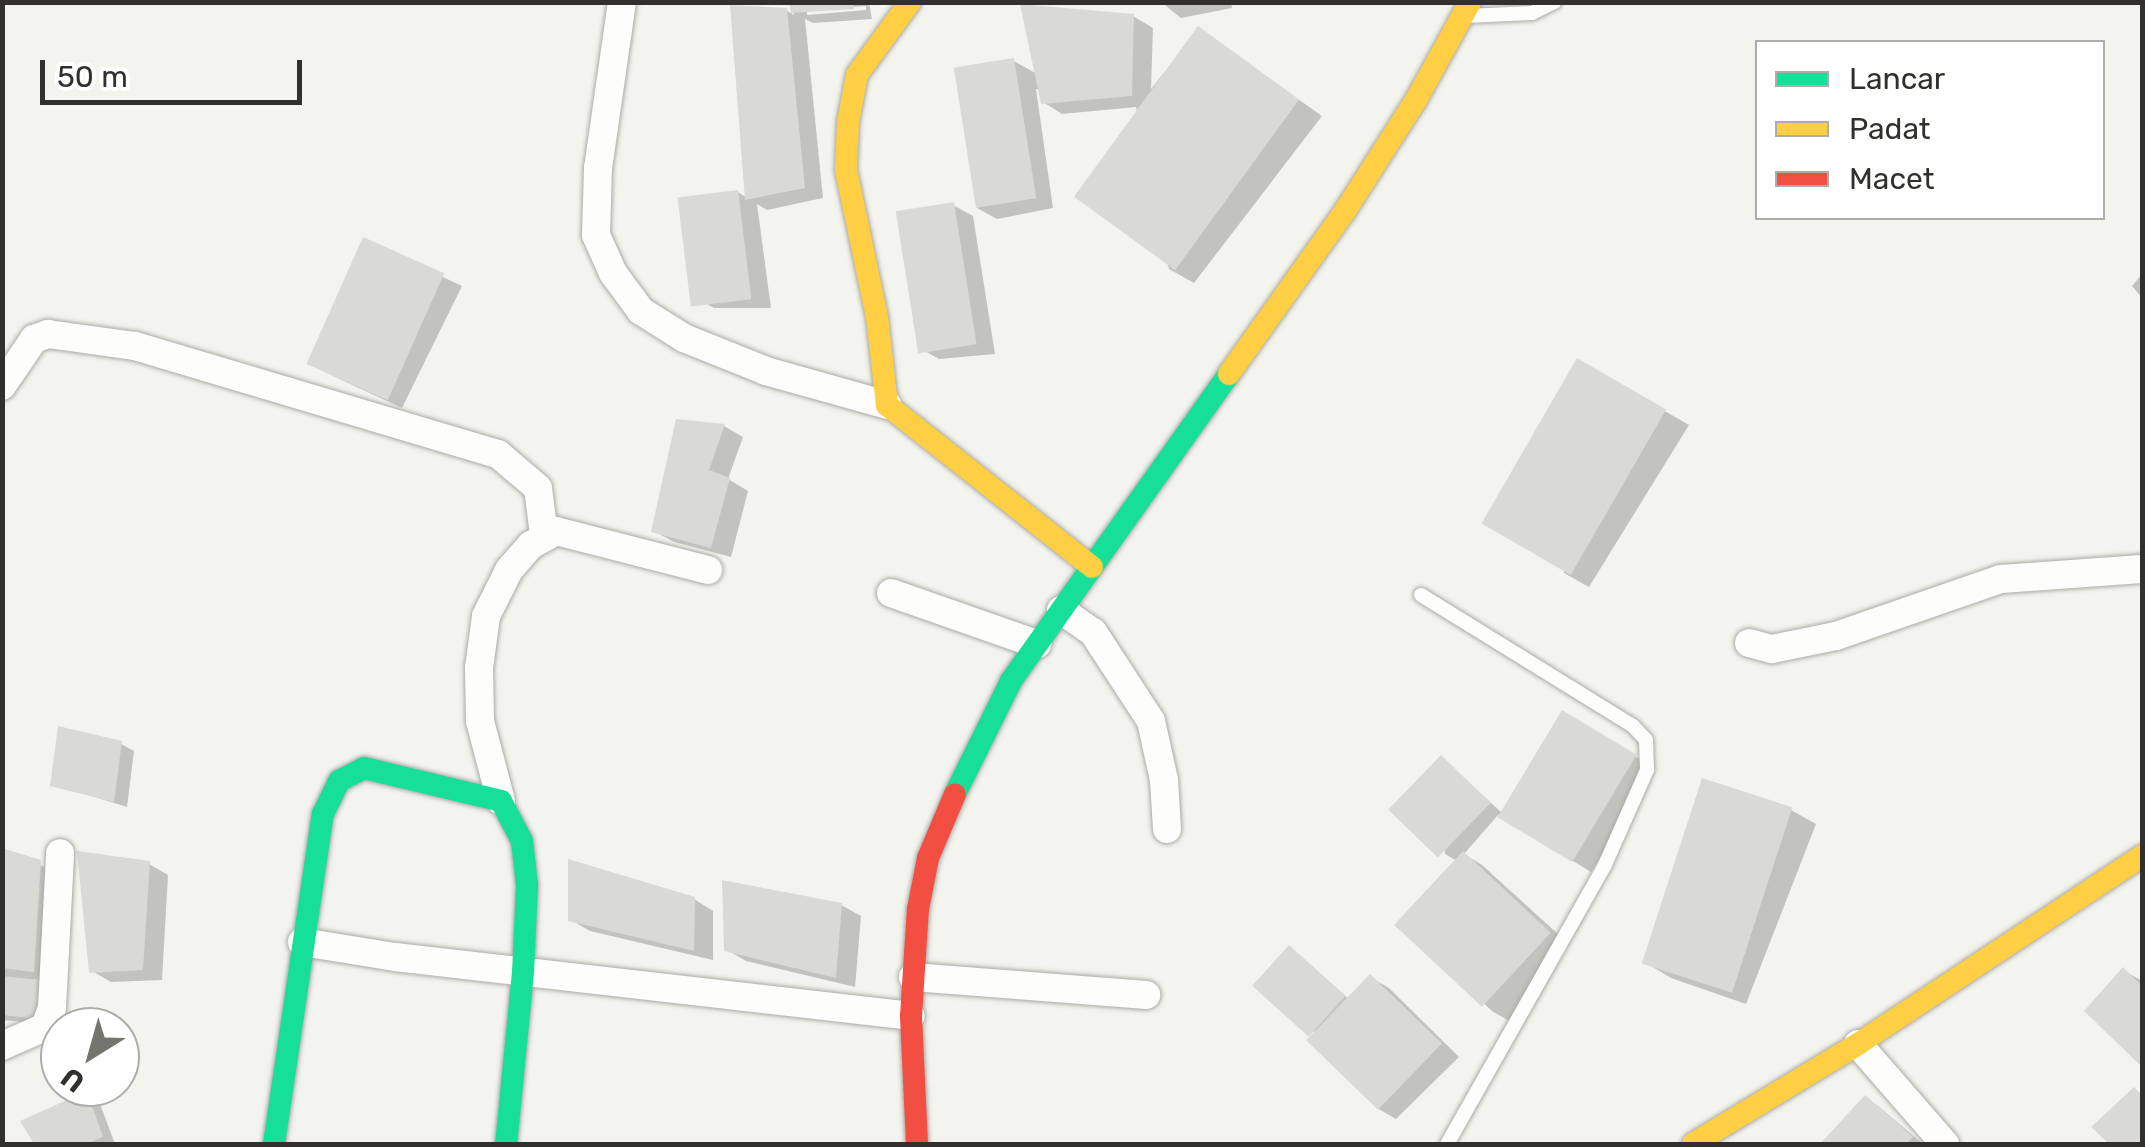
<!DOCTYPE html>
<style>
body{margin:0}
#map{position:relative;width:2145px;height:1147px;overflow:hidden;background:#f4f4ee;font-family:Rubik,sans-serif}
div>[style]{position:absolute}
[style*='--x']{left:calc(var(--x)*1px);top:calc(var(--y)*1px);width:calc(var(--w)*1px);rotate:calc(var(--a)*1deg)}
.shadow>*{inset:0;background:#0003}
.building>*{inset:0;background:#dadad5;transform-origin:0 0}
.roads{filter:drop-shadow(0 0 2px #abaaa6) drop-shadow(0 0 2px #abaaa6)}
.lane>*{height:14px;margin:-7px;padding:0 7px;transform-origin:7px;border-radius:7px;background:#fdfdfc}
.street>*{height:28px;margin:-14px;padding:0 14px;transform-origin:14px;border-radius:14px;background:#fdfdfc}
.fast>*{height:22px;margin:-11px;padding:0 11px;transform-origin:11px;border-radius:11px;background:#16e098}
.slow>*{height:22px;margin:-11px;padding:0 11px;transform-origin:11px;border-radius:11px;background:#ffcf43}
.jam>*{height:22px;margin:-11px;padding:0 11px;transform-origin:11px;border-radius:11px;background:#f24e42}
span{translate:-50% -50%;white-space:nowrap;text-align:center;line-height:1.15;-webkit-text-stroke:8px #fff;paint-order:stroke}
.frame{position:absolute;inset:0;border:5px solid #31302c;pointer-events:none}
.legend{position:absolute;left:1755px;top:40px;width:350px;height:180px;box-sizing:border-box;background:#fff;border:2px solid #adacab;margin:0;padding:12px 18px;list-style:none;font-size:30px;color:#31302c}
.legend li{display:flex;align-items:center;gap:20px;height:50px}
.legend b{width:50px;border:2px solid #adacab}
.north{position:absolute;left:40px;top:1007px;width:100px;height:100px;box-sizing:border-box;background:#fff;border:2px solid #adacab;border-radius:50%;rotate:217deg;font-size:28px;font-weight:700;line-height:40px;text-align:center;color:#31302c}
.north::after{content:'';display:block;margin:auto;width:35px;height:45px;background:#757570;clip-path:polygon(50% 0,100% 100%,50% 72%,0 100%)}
.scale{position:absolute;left:40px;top:60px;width:262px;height:45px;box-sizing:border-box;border:5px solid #31302c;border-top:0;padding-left:12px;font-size:30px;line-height:35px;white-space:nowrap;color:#31302c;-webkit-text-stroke:8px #fff;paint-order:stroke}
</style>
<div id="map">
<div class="shadow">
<i style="clip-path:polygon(evenodd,792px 2px,869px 2px,872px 19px,813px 23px,805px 19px,823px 198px,767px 210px,757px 204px,771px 308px,714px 308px,695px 297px,738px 192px,747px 198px,786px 10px,794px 15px,792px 2px,866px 6px,866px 10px,807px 15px,807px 10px,866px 6px)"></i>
<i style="clip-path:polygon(1161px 2px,1231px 2px,1232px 8px,1181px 18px)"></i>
<i style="clip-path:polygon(1133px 16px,1153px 28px,1151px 89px,1199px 29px,1322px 116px,1194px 283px,1169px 269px,1136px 107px,1062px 114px,1043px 102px,1040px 89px,1036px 89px,1053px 208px,997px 219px,977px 208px,1014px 61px,1037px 74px)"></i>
<i style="clip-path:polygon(953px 205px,973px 216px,995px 354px,939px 359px,919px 348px)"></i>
<i style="clip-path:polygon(364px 240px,462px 286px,402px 408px,333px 376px)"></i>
<i style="clip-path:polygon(2142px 274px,2142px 298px,2132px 286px)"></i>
<i style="clip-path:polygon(1578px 361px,1689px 425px,1589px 587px,1564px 573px)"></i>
<i style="clip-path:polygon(724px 426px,743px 437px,728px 479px,748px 491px,731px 557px,674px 542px,654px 531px)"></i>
<i style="clip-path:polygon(1582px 724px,1654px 768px,1591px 872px,1498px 815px,1464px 854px,1482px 865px,1569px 944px,1511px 1022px,1492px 1011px,1401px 927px,1457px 861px,1445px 854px,1442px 758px,1501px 812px)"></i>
<i style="clip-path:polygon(121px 744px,134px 751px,127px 807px,53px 784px)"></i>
<i style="clip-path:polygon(1703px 781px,1791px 810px,1816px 824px,1746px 1004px,1671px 978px,1646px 963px)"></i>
<i style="clip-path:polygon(2px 851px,60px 873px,53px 982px,33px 979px,51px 990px,49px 1024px,2px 1020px)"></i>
<i style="clip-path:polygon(149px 864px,168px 875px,162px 980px,111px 982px,92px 971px)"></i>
<i style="clip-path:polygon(694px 899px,713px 911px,713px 960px,590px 931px,571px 920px)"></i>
<i style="clip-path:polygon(841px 905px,861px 916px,855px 987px,746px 961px,727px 950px)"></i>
<i style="clip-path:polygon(1290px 948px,1351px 1001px,1370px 977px,1389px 988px,1459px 1057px,1396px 1119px,1377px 1108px,1321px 1038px,1259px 987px)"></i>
<i style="clip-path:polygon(2123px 970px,2142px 981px,2142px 1064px,2088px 1011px)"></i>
<i style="clip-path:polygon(86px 1094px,99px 1101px,115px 1144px,36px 1144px,24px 1122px)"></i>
<i style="clip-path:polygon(1865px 1098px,1878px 1106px,1923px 1144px,1823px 1144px)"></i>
</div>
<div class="building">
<i style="clip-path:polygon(789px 2px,853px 2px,854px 9px,791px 13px)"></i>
<i style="clip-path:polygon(1020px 4px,1134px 14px,1132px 96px,1041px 104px)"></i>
<i style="clip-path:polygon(730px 5px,787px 8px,805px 188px,745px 200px)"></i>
<i style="left:1198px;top:26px;width:125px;height:211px;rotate:36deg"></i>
<i style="left:1014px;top:58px;width:142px;height:61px;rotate:81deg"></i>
<i style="left:738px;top:190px;width:110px;height:61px;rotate:83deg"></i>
<i style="left:954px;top:202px;width:144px;height:59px;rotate:81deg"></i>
<i style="left:363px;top:237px;width:89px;height:139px;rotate:24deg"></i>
<i style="left:1577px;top:358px;width:103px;height:191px;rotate:30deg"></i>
<i style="clip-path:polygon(676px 419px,725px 424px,709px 470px,730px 478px,711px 548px,651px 532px)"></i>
<i style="left:1562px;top:710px;width:87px;height:125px;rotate:31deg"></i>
<i style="clip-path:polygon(58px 726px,122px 741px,114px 802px,50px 786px)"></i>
<i style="left:1441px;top:755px;width:69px;height:76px;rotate:44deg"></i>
<i style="left:1702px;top:778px;width:95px;height:195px;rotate:18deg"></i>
<i style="clip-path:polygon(2px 848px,41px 860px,34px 972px,2px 968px)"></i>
<i style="clip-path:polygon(77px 851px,150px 861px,143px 970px,89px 973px)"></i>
<i style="left:1463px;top:851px;width:120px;height:101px;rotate:43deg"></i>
<i style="clip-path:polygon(568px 859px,695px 897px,694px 951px,568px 921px)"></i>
<i style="clip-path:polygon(722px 880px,842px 903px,836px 978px,724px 951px)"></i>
<i style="left:1289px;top:945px;width:76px;height:55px;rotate:42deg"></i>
<i style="clip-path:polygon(2123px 967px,2142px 986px,2142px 1067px,2084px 1011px)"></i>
<i style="left:1370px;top:974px;width:100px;height:92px;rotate:44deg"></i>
<i style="clip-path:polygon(2px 976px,39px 980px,37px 1019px,2px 1015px)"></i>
<i style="clip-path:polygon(2134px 1087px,2142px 1095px,2142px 1144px,2109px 1144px,2091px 1127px)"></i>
<i style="clip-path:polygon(87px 1091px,103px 1137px,86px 1144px,34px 1144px,20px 1121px)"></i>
<i style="clip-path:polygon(1865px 1095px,1913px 1137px,1905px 1144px,1820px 1144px)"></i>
</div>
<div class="roads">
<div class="lane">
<i style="--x:1466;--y:16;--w:66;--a:-2.6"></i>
<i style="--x:1532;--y:13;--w:25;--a:-26"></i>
<i style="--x:1421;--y:595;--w:249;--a:31.7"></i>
<i style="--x:1633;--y:726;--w:19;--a:47"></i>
<i style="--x:1646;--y:740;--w:30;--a:88"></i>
<i style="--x:1647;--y:770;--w:104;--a:113.9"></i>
<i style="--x:1605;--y:865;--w:321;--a:119.5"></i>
</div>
<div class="street">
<i style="--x:622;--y:2;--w:168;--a:98.2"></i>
<i style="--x:598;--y:168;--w:67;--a:91.7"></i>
<i style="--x:596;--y:235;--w:42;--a:65.9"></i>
<i style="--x:613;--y:273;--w:47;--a:53.6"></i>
<i style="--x:641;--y:311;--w:51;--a:32.1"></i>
<i style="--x:684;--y:338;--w:88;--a:21.9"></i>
<i style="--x:766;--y:371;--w:126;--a:15.7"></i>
<i style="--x:2;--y:386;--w:57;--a:-55.8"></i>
<i style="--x:34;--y:339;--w:15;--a:-20"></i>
<i style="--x:48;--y:334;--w:88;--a:7.9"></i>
<i style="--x:135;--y:346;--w:379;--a:16.6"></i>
<i style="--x:498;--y:454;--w:52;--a:40.4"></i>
<i style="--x:538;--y:488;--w:47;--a:82.7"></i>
<i style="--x:891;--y:593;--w:155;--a:19.3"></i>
<i style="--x:1061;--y:610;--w:39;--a:35"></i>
<i style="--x:1093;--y:632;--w:106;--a:56.9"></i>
<i style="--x:1151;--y:721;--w:60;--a:77.6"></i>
<i style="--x:1164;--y:780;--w:49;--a:86.5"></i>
<i style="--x:1749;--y:643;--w:24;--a:15"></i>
<i style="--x:1772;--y:649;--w:65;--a:-11.5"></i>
<i style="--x:1836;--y:636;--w:175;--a:-19.1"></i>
<i style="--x:2001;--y:579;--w:141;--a:-4.1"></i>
<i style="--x:501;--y:801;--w:83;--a:-104.7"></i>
<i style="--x:480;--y:721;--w:53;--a:-91.1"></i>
<i style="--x:479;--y:668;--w:52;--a:-82.3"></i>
<i style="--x:486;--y:616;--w:51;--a:-63.4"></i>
<i style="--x:509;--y:570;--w:33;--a:-49"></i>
<i style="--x:531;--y:545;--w:29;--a:-29"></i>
<i style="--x:556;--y:531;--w:157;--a:14.4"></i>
<i style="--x:302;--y:942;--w:94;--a:9.2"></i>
<i style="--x:395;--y:957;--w:519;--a:6.52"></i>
<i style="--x:913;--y:977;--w:234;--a:4.4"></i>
<i style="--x:1858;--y:1044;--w:133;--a:49"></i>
<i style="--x:2;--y:1046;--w:47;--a:-23.8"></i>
<i style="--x:45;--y:1027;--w:20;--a:-70"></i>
<i style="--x:52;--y:1008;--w:155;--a:-87"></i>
</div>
<div class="fast">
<i style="--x:955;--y:794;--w:126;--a:-63.6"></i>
<i style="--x:1011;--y:681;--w:377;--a:-54.6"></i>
<i style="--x:274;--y:1144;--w:334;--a:-81.6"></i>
<i style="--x:323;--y:814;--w:37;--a:-64"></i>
<i style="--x:339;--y:781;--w:28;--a:-27"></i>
<i style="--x:364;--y:768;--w:141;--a:13.5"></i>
<i style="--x:501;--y:801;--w:45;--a:62.3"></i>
<i style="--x:522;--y:841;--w:44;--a:83.5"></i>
<i style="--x:527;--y:885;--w:87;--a:92.6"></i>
<i style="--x:523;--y:972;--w:173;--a:95.6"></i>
</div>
<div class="slow">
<i style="--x:910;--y:2;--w:90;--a:126"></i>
<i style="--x:857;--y:75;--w:48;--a:100.8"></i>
<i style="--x:848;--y:122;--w:48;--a:92.4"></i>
<i style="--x:846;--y:170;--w:150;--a:78.1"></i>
<i style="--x:877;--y:317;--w:89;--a:83.5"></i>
<i style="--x:887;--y:405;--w:261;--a:38.3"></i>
<i style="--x:1229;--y:374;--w:200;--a:-54.6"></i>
<i style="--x:1345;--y:211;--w:132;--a:-57.4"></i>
<i style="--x:1416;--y:100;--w:112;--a:-61.1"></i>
<i style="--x:1693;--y:1144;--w:193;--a:-31.2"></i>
<i style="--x:1858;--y:1044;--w:341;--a:-33.5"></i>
</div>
<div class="jam">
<i style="--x:917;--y:1144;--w:128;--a:-92.7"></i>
<i style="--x:911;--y:1016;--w:107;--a:-86.3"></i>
<i style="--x:918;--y:909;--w:52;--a:-78.9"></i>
<i style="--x:928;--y:858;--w:69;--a:-67.1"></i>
</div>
</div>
<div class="frame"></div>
<ul class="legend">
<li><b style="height:12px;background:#16e098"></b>Lancar</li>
<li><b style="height:12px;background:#ffcf43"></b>Padat</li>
<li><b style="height:12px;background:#f24e42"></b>Macet</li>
</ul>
<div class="north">U</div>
<div class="scale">50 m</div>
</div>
